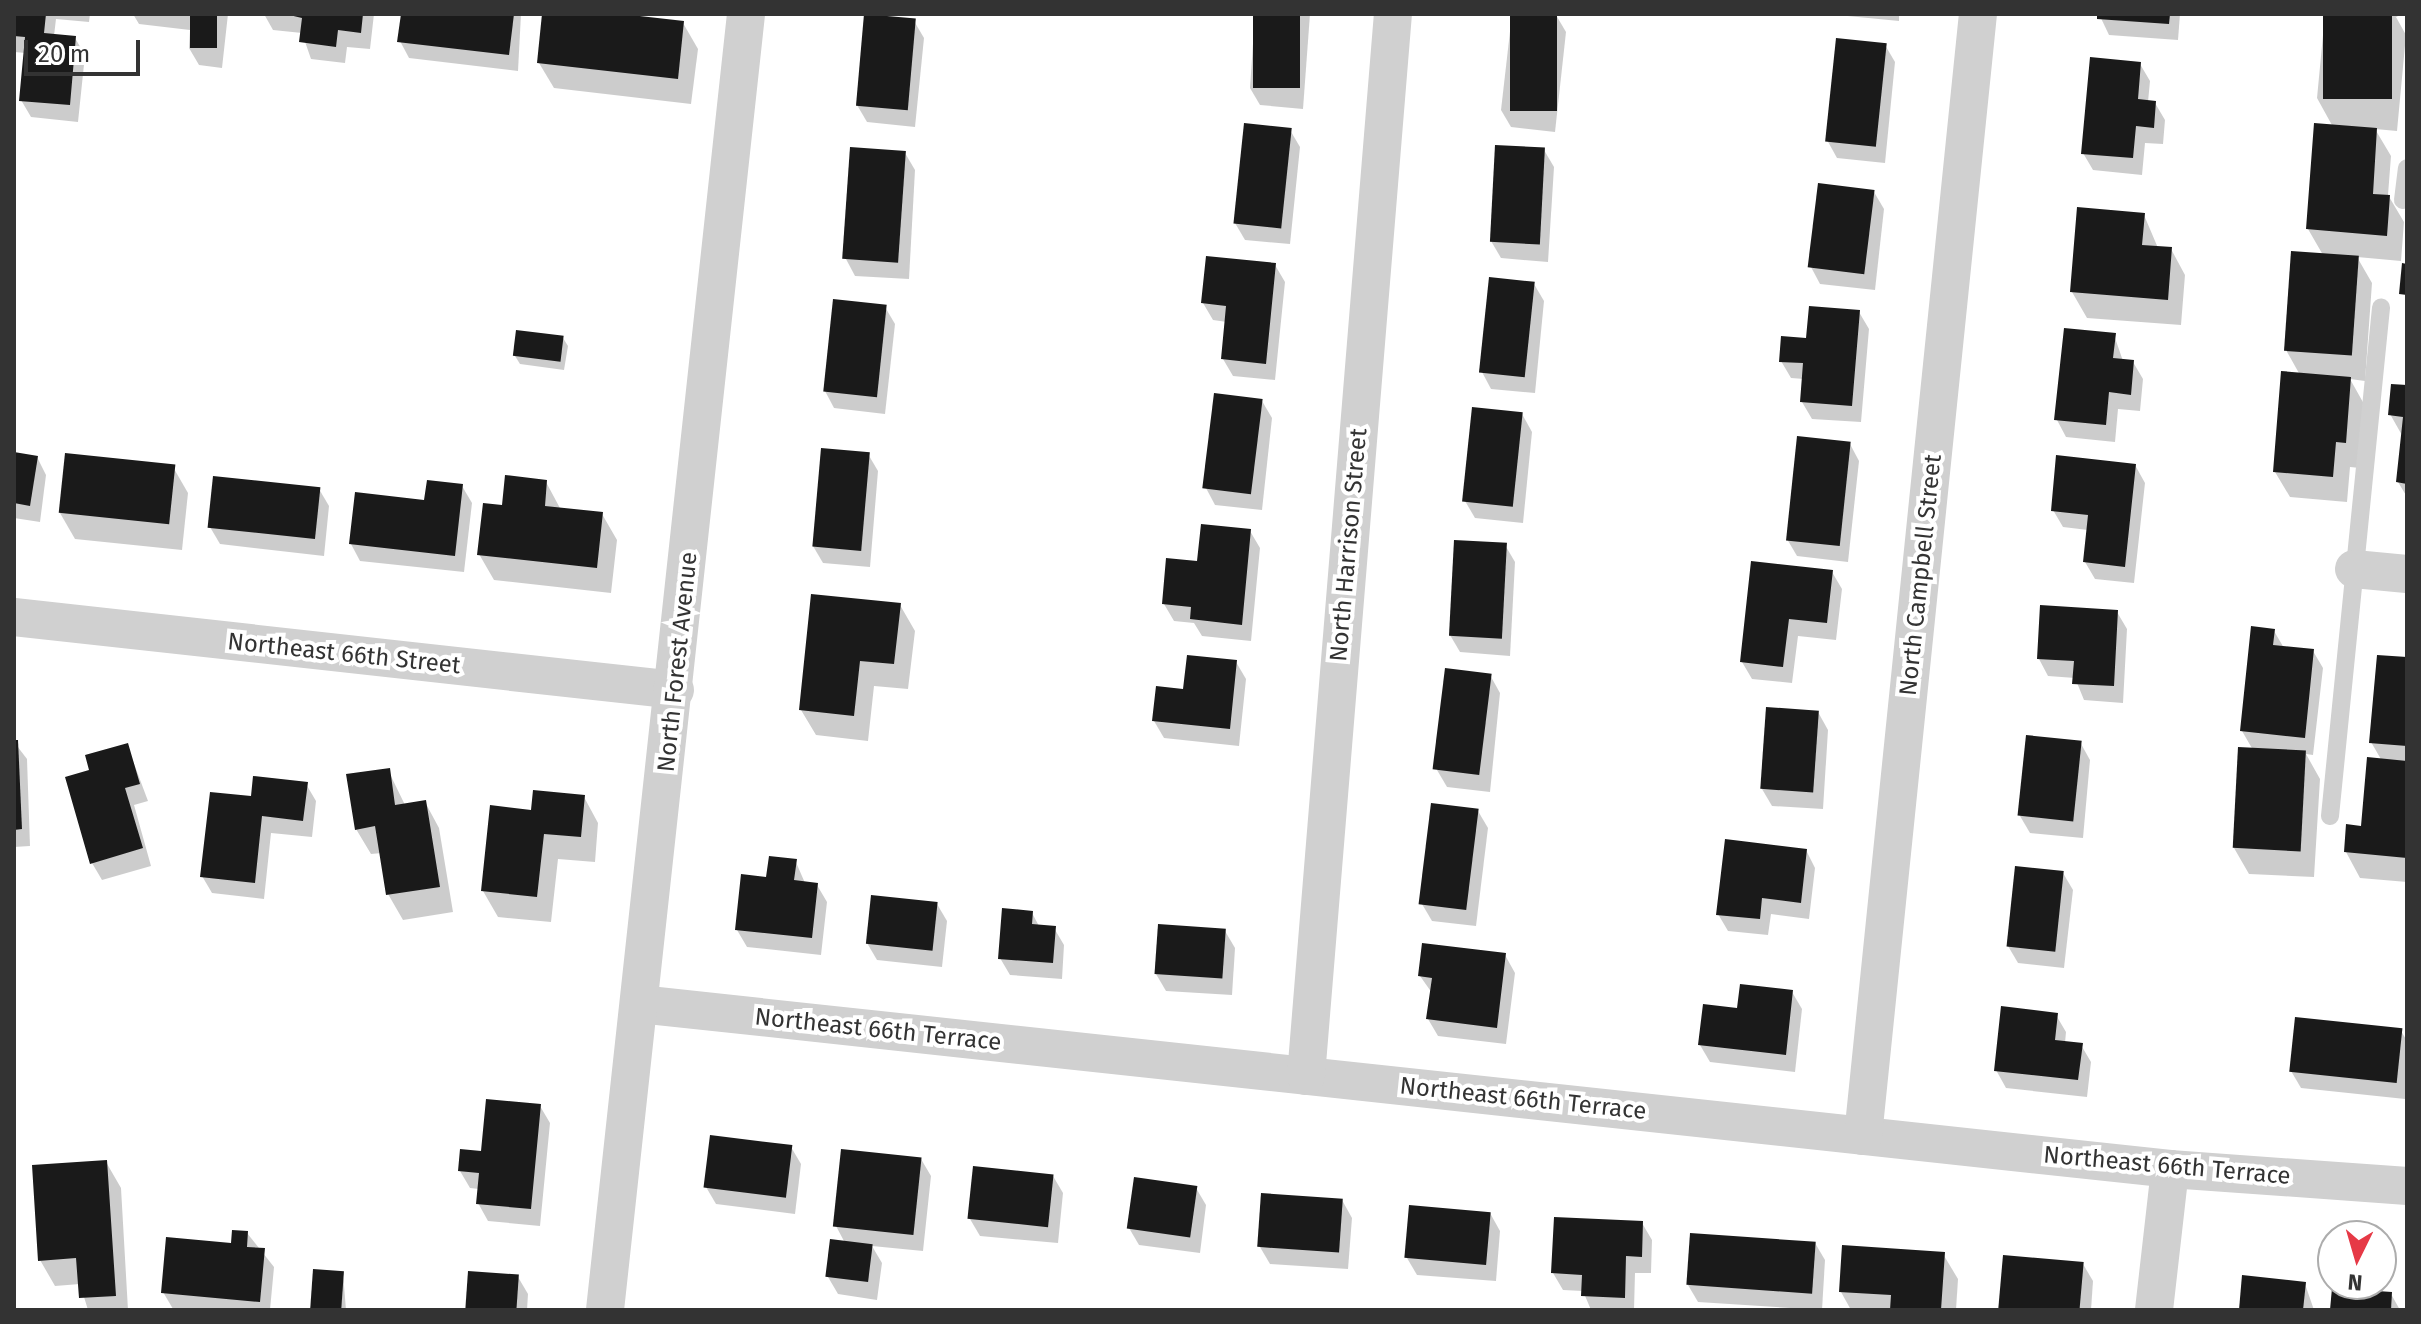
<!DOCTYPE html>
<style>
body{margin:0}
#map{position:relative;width:2421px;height:1324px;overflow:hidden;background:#fff;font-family:"Fira Sans",sans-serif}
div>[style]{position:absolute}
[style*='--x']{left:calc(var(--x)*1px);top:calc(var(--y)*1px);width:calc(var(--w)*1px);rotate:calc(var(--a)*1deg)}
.shadow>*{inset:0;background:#0003}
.building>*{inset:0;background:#1a1a1a;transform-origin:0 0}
.lane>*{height:18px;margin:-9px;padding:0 9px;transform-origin:9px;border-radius:9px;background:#d0d0d0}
.street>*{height:38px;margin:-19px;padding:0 19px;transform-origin:19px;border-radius:19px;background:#d0d0d0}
span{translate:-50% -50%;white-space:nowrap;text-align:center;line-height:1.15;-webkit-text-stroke:8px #fff;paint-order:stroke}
.street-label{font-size:24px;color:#333}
.frame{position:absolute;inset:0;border:16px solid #333;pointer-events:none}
.north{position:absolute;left:2317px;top:1220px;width:80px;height:80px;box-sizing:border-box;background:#fff;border:2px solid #adadad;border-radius:50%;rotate:185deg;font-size:22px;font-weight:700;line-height:32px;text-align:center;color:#333}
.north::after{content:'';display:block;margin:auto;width:28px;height:36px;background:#e63946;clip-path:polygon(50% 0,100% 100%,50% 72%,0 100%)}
.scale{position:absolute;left:24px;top:40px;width:116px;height:36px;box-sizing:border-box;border:4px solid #333;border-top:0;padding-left:10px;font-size:24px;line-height:28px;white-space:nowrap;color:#333;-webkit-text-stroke:6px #fff;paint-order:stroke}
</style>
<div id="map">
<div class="shadow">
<i style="clip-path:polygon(14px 14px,90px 14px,89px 22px,56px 19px,54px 36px,75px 38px,85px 55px,78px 122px,31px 117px,21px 100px,26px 53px,14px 52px)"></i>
<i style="clip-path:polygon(133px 14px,228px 14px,222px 68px,199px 65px,189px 48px,190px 30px,139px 24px)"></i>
<i style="clip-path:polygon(264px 14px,374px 14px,370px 49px,347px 47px,345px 63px,311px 59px,302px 33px,273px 30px)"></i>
<i style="clip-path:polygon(403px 14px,521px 14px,518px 71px,409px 58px,400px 41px)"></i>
<i style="clip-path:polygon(544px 14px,683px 23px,698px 49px,691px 104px,554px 88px,539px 63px)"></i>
<i style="clip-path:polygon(1255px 14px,1310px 14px,1303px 109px,1260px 105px,1250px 88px)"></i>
<i style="clip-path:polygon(1512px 14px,1556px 15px,1566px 32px,1555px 132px,1511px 127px,1501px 110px)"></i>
<i style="clip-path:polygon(1827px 14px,1899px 14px,1899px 21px)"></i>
<i style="clip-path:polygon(2099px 14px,2180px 14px,2178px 40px,2109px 35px)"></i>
<i style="clip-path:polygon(2325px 14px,2402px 14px,2396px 17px,2406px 35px,2397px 131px,2375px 129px,2391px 156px,2388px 195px,2404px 222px,2401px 261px,2357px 257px,2372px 283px,2365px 381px,2350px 379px,2364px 404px,2360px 468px,2350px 467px,2347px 502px,2290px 497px,2275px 472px,2300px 375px,2286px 350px,2323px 255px,2308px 229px,2333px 127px,2317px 98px)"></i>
<i style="clip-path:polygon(914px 21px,924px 38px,915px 127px,867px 122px,857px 105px)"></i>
<i style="clip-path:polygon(1885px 45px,1895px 62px,1885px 163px,1837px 158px,1827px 140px)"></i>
<i style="clip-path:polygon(2140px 64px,2150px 81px,2148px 102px,2155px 103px,2165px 120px,2163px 144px,2145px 143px,2142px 175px,2093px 170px,2083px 153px)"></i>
<i style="clip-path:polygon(1290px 130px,1300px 147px,1290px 244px,1245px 240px,1235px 223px)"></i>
<i style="clip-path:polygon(1544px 150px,1554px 167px,1548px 262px,1501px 258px,1491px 241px)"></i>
<i style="clip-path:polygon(905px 153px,915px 170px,909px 279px,855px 276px,846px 259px)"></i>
<i style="clip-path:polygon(1874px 192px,1884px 209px,1875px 290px,1820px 284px,1811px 267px)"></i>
<i style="clip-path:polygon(2144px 215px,2158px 248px,2171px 249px,2185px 275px,2181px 325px,2087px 318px,2072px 292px)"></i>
<i style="clip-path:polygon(1275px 265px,1285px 282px,1275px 380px,1233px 376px,1223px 359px,1227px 322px,1213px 320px,1203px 303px)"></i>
<i style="clip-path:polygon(1534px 284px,1544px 301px,1535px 393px,1491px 389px,1482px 372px)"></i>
<i style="clip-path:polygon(885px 307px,895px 324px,885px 414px,834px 408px,825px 391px)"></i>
<i style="clip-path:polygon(1859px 312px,1869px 329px,1861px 422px,1812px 419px,1802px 402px,1804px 379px,1791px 378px,1781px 361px)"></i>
<i style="clip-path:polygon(2114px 335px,2123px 361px,2133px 362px,2143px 379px,2140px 411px,2118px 409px,2115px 442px,2066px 437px,2057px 420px)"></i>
<i style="clip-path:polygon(563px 338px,568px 346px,564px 370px,520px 364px,515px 356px)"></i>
<i style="clip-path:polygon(2407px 387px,2407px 497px,2398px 482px,2403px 437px,2390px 414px)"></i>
<i style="clip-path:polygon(1262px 401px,1272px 418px,1262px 510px,1215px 505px,1206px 488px)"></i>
<i style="clip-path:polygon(1522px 414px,1532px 432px,1523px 523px,1475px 518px,1465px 501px)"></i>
<i style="clip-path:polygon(1850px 444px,1859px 461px,1848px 562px,1797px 556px,1787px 539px)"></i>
<i style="clip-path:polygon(14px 454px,37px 457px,46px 475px,40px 522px,14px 518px)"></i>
<i style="clip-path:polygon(868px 454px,878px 471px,870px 567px,823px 563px,813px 546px)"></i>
<i style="clip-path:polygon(2135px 465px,2145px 483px,2134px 583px,2095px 579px,2085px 562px,2088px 530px,2063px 527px,2053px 510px)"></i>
<i style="clip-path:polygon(173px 467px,188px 493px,182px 550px,75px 539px,60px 513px)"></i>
<i style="clip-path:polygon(546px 482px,561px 510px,602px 514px,617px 540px,611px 593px,494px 580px,479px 554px,503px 507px)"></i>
<i style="clip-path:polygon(462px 486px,472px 503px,464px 572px,360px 561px,351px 544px)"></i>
<i style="clip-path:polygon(319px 489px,329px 506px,324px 556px,220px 544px,210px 527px)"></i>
<i style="clip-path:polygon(1250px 531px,1260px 548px,1251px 641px,1202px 636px,1194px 623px,1174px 621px,1164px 604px,1199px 563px)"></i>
<i style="clip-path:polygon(1505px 545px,1515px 562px,1510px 656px,1460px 652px,1450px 635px)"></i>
<i style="clip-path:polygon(1832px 572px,1842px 589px,1836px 640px,1798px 636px,1792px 683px,1752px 679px,1742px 662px)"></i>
<i style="clip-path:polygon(900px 605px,915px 631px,908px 689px,874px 686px,868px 741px,816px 735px,801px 710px)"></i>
<i style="clip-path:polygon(2117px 612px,2127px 629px,2123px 703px,2084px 700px,2075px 678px,2048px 676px,2039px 659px)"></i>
<i style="clip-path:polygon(2274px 631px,2284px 648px,2313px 651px,2323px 668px,2313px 755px,2306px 754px,2320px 779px,2314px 877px,2249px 874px,2234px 848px,2253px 750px,2242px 731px)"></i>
<i style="clip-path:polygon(2407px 659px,2407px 882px,2360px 878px,2346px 852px,2363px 828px,2382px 761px,2371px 742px)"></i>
<i style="clip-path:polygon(1236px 662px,1246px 679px,1239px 746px,1164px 738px,1154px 721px,1185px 691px)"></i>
<i style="clip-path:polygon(1490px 675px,1500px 693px,1490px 792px,1447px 787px,1437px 770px)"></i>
<i style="clip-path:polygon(1818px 712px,1828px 730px,1823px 809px,1772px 806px,1762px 789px)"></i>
<i style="clip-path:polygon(14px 742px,27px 759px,30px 846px,14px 847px)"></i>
<i style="clip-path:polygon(2080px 742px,2090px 760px,2083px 838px,2030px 833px,2020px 816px)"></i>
<i style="clip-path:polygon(127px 745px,148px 801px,134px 805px,151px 866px,102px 880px,92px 863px,91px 771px)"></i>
<i style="clip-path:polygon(388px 770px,405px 805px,425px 802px,439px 828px,453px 912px,403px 920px,388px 894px,382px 853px,371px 854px,356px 829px)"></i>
<i style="clip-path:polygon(306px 784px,316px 801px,312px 837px,271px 833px,264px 899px,212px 893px,202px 876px,253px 798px)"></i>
<i style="clip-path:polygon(584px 797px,598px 823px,595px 862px,558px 859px,551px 922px,498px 917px,483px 891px,533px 812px)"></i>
<i style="clip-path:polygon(1478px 811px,1488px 828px,1476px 926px,1432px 921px,1422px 904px)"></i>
<i style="clip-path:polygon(1806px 850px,1815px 868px,1809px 919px,1771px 914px,1768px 935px,1728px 931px,1718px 914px)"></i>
<i style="clip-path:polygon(795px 860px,805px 883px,817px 885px,827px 902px,821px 955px,747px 947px,737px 930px,768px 879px)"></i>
<i style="clip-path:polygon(2063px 873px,2073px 890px,2064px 968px,2018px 963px,2008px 946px)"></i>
<i style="clip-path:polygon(937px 904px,947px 921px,942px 967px,877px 960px,867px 943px)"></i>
<i style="clip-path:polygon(1032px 913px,1039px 926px,1054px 928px,1064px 945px,1062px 979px,1010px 975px,1000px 958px)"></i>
<i style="clip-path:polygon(1225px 931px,1235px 948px,1232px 995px,1166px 991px,1156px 974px)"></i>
<i style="clip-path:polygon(1505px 955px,1515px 973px,1506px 1044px,1438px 1036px,1428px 1019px,1432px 993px,1420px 976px)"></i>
<i style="clip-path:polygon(1792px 992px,1802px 1009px,1795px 1072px,1710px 1062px,1700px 1045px,1739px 1010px)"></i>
<i style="clip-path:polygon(2056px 1015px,2066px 1032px,2065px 1043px,2081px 1045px,2091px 1062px,2087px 1097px,2006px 1088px,1996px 1070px)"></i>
<i style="clip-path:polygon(2401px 1031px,2407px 1041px,2405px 1099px,2301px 1088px,2291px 1071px)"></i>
<i style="clip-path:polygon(540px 1106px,550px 1123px,540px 1226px,488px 1221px,478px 1203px,479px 1189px,470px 1188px,460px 1171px)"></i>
<i style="clip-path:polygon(791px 1147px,801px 1164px,795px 1214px,716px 1204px,706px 1187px)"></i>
<i style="clip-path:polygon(921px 1159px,931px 1176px,923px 1251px,872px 1246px,882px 1263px,877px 1300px,838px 1294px,828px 1277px,845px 1243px,836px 1226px)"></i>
<i style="clip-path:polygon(106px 1162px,121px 1188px,128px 1310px,88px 1310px,80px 1284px,55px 1286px,40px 1260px)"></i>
<i style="clip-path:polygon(1053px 1176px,1063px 1193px,1058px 1243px,980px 1236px,970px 1219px)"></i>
<i style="clip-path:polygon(1196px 1188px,1206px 1205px,1200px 1253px,1139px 1245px,1129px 1228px)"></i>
<i style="clip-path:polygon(1342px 1200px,1352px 1218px,1348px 1269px,1270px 1264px,1260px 1247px)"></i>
<i style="clip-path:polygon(1490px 1213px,1500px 1231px,1496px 1281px,1417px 1275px,1407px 1258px)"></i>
<i style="clip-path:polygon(1642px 1223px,1652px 1240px,1651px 1273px,1635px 1273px,1634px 1310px,1591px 1310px,1583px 1291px,1563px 1290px,1553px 1273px)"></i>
<i style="clip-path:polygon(247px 1233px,274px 1267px,270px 1310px,173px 1309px,163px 1292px)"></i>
<i style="clip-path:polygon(1815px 1243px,1825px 1260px,1822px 1310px,1698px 1302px,1688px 1285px)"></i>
<i style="clip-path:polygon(1943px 1254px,1958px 1279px,1956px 1310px,1851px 1310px,1841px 1292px)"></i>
<i style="clip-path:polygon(2083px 1264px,2093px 1281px,2091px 1310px,2000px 1309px)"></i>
<i style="clip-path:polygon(343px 1273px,346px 1310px,312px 1310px)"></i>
<i style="clip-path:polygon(518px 1277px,528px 1294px,527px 1310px,467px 1310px)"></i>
<i style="clip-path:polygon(2305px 1284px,2314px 1310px,2241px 1310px)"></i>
<i style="clip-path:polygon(2391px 1294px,2400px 1310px,2332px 1310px)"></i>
</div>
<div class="building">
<i style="clip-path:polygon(14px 14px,46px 14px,44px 33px,76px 36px,70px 105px,19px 101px,25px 37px,14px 36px)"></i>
<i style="left:190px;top:14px;width:27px;height:34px"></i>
<i style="clip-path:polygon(285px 14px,363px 14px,361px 33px,338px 30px,336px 47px,299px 42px,302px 18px)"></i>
<i style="clip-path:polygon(401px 14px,514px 14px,509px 55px,397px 42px)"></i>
<i style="clip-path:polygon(542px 14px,622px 14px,684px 21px,678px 79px,537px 63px)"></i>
<i style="left:864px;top:14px;width:52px;height:92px;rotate:5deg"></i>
<i style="left:1253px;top:14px;width:47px;height:74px"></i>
<i style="left:1510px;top:14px;width:47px;height:97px"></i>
<i style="clip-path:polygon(2097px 14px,2170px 14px,2169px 24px,2097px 19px)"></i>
<i style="left:2323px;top:14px;width:69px;height:85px"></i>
<i style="left:1836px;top:38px;width:51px;height:104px;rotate:6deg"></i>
<i style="clip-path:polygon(2090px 57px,2141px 62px,2138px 99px,2156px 101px,2154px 128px,2136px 126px,2133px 158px,2081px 154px)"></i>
<i style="left:1244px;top:123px;width:48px;height:101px;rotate:6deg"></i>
<i style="clip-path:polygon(2314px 123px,2377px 128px,2373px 194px,2390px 195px,2387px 236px,2306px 229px)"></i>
<i style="left:1495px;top:145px;width:50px;height:97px;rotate:3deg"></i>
<i style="left:850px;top:147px;width:56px;height:112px;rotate:4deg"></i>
<i style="left:1818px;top:183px;width:57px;height:85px;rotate:7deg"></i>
<i style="clip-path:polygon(2077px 207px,2145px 213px,2142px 245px,2172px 247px,2168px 300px,2070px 292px)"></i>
<i style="left:2291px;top:251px;width:68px;height:100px;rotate:4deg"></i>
<i style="clip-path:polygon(1206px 256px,1276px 263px,1266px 364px,1221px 359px,1226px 306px,1201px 303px)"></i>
<i style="clip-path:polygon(2402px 263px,2407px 264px,2407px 295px,2399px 294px)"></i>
<i style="left:1489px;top:277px;width:46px;height:96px;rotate:6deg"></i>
<i style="left:833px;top:299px;width:54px;height:93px;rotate:6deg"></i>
<i style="clip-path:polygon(1809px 306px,1860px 310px,1852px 406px,1800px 402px,1803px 363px,1779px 362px,1781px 336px,1806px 338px)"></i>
<i style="clip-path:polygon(2064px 328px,2116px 333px,2113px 358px,2134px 360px,2131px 395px,2109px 392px,2106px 425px,2054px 420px)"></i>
<i style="left:516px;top:330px;width:48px;height:26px;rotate:7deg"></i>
<i style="clip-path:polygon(2281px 371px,2351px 377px,2346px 443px,2336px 442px,2333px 477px,2273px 472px)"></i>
<i style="clip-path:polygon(2391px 384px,2407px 385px,2407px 484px,2396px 482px,2403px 417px,2388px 415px)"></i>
<i style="left:1214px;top:393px;width:49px;height:96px;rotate:7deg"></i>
<i style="left:1472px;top:407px;width:51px;height:95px;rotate:6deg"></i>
<i style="left:1797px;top:436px;width:54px;height:105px;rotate:6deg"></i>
<i style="left:821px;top:448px;width:49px;height:99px;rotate:5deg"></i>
<i style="clip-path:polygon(14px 452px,38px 456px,30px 506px,14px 503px)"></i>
<i style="left:65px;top:453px;width:111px;height:60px;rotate:6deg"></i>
<i style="clip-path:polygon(2056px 455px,2136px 464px,2125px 567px,2083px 562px,2088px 515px,2051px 511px)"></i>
<i style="clip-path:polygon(505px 475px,547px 480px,545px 506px,603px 512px,597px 568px,477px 555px,483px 503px,502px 505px)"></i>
<i style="left:213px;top:476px;width:108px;height:52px;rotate:6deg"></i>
<i style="clip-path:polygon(427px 480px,463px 484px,455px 556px,349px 544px,355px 492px,424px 500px)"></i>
<i style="clip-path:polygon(1201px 524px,1251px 529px,1242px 625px,1190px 619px,1191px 607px,1162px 604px,1166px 558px,1197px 561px)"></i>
<i style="left:1454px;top:540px;width:53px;height:96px;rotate:3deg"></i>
<i style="clip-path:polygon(1751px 561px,1833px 570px,1827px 623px,1789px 619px,1783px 667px,1740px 662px)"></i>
<i style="clip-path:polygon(811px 594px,901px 603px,894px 664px,860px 661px,854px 716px,799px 710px)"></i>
<i style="clip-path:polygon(2040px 605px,2118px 610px,2114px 686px,2072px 684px,2074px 661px,2037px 659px)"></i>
<i style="clip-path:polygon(2251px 626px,2275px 629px,2273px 645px,2314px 649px,2305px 738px,2240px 731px)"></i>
<i style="clip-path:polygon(1187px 655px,1237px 660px,1230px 729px,1152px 721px,1156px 686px,1183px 689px)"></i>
<i style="clip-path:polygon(2377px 655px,2407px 657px,2407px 746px,2369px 743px)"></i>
<i style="left:1445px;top:668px;width:47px;height:102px;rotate:7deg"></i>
<i style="left:1766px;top:707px;width:53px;height:82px;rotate:4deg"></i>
<i style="left:2026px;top:735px;width:56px;height:81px;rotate:6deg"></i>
<i style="clip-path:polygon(14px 740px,18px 740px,22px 829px,14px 830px)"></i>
<i style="clip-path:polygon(128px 743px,140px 784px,125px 788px,143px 848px,90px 864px,65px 777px,89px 770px,85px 755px)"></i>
<i style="left:2238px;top:747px;width:68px;height:101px;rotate:3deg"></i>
<i style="clip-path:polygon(2367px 757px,2407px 761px,2407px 858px,2344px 852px,2346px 824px,2361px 826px)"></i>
<i style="clip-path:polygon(390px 768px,395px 805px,426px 800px,440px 887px,386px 895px,375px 826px,355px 830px,346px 774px)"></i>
<i style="clip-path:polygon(253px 776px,308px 782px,303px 821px,262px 816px,255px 883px,200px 877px,210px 792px,251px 796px)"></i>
<i style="clip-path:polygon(533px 790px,585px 795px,581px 837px,544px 834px,537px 897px,481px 891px,490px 805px,531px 810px)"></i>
<i style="left:1431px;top:803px;width:48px;height:102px;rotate:7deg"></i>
<i style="clip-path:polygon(1725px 839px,1807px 849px,1801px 903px,1762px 898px,1760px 919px,1716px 915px)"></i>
<i style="clip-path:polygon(769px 856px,797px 859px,794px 880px,818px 883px,812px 938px,735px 930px,741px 874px,766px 877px)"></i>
<i style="left:2015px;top:866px;width:49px;height:81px;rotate:6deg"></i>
<i style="left:871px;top:895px;width:67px;height:49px;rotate:6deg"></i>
<i style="clip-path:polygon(1002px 908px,1033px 911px,1032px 924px,1056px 926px,1053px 963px,998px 959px)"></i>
<i style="left:1158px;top:924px;width:68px;height:50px;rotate:4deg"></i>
<i style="clip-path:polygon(1422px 943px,1506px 953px,1497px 1028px,1426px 1019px,1432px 978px,1418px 976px)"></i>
<i style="clip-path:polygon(1740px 984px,1793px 990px,1786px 1055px,1698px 1045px,1703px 1004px,1737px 1008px)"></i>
<i style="clip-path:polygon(2001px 1006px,2058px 1013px,2055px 1040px,2083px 1043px,2078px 1080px,1994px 1071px)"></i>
<i style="left:2295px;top:1017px;width:108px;height:55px;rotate:6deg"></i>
<i style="clip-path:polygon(486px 1099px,541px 1104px,531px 1209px,476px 1204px,479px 1173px,458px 1171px,460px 1149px,481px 1151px)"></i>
<i style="left:710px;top:1135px;width:83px;height:53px;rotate:7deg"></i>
<i style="left:841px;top:1149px;width:81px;height:78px;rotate:6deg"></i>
<i style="clip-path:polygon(107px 1160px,116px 1296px,79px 1298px,76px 1258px,38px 1261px,32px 1165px)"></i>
<i style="left:973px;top:1166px;width:81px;height:53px;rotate:6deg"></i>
<i style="left:1134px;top:1177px;width:64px;height:52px;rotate:8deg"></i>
<i style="left:1261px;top:1193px;width:82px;height:54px;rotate:4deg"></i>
<i style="left:1409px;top:1205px;width:82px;height:53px;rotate:5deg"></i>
<i style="clip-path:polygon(1554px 1217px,1643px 1221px,1642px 1257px,1626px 1256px,1625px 1298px,1581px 1296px,1582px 1275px,1551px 1273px)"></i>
<i style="clip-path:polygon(232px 1230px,248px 1231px,247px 1247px,265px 1248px,260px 1302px,161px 1293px,166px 1237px,231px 1243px)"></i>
<i style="left:1690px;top:1233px;width:126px;height:52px;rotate:4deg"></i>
<i style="left:830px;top:1239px;width:43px;height:38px;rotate:7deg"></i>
<i style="clip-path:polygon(1842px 1245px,1945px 1252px,1941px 1310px,1890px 1310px,1891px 1295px,1839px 1292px)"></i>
<i style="left:2003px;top:1255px;width:81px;height:54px;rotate:5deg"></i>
<i style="left:313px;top:1269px;width:31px;height:41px;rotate:4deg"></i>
<i style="left:468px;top:1271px;width:51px;height:39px;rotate:4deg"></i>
<i style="clip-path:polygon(2242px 1275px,2306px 1282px,2303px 1310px,2239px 1310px)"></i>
<i style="clip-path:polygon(2332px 1288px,2392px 1292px,2391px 1310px,2330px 1310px)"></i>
</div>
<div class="lane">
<i style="--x:2403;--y:200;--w:32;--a:-83"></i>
<i style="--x:2330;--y:816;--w:511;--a:-84.27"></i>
</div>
<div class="street">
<i style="--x:2354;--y:569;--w:53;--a:5.4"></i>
<i style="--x:14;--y:617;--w:665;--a:6.3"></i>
<i style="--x:639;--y:1004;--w:1540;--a:6.15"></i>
<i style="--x:2170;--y:1169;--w:238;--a:4.1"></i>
<i style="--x:1306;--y:1076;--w:1066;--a:-85.32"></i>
<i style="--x:1863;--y:1136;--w:1128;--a:-84.15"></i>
<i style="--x:605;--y:1310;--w:1304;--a:-83.79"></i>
<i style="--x:2154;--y:1310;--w:142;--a:-83.5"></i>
</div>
<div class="street-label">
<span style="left:1349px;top:545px;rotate:-85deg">North Harrison Street</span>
<span style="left:1921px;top:575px;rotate:-84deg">North Campbell Street</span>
<span style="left:344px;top:654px;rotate:6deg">Northeast 66th Street</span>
<span style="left:678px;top:662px;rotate:-84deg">North Forest Avenue</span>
<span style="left:878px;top:1030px;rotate:6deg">Northeast 66th Terrace</span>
<span style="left:1523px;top:1099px;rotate:6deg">Northeast 66th Terrace</span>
<span style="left:2167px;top:1166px;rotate:5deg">Northeast 66th Terrace</span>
</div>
<div class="frame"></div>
<div class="north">N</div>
<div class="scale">20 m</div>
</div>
